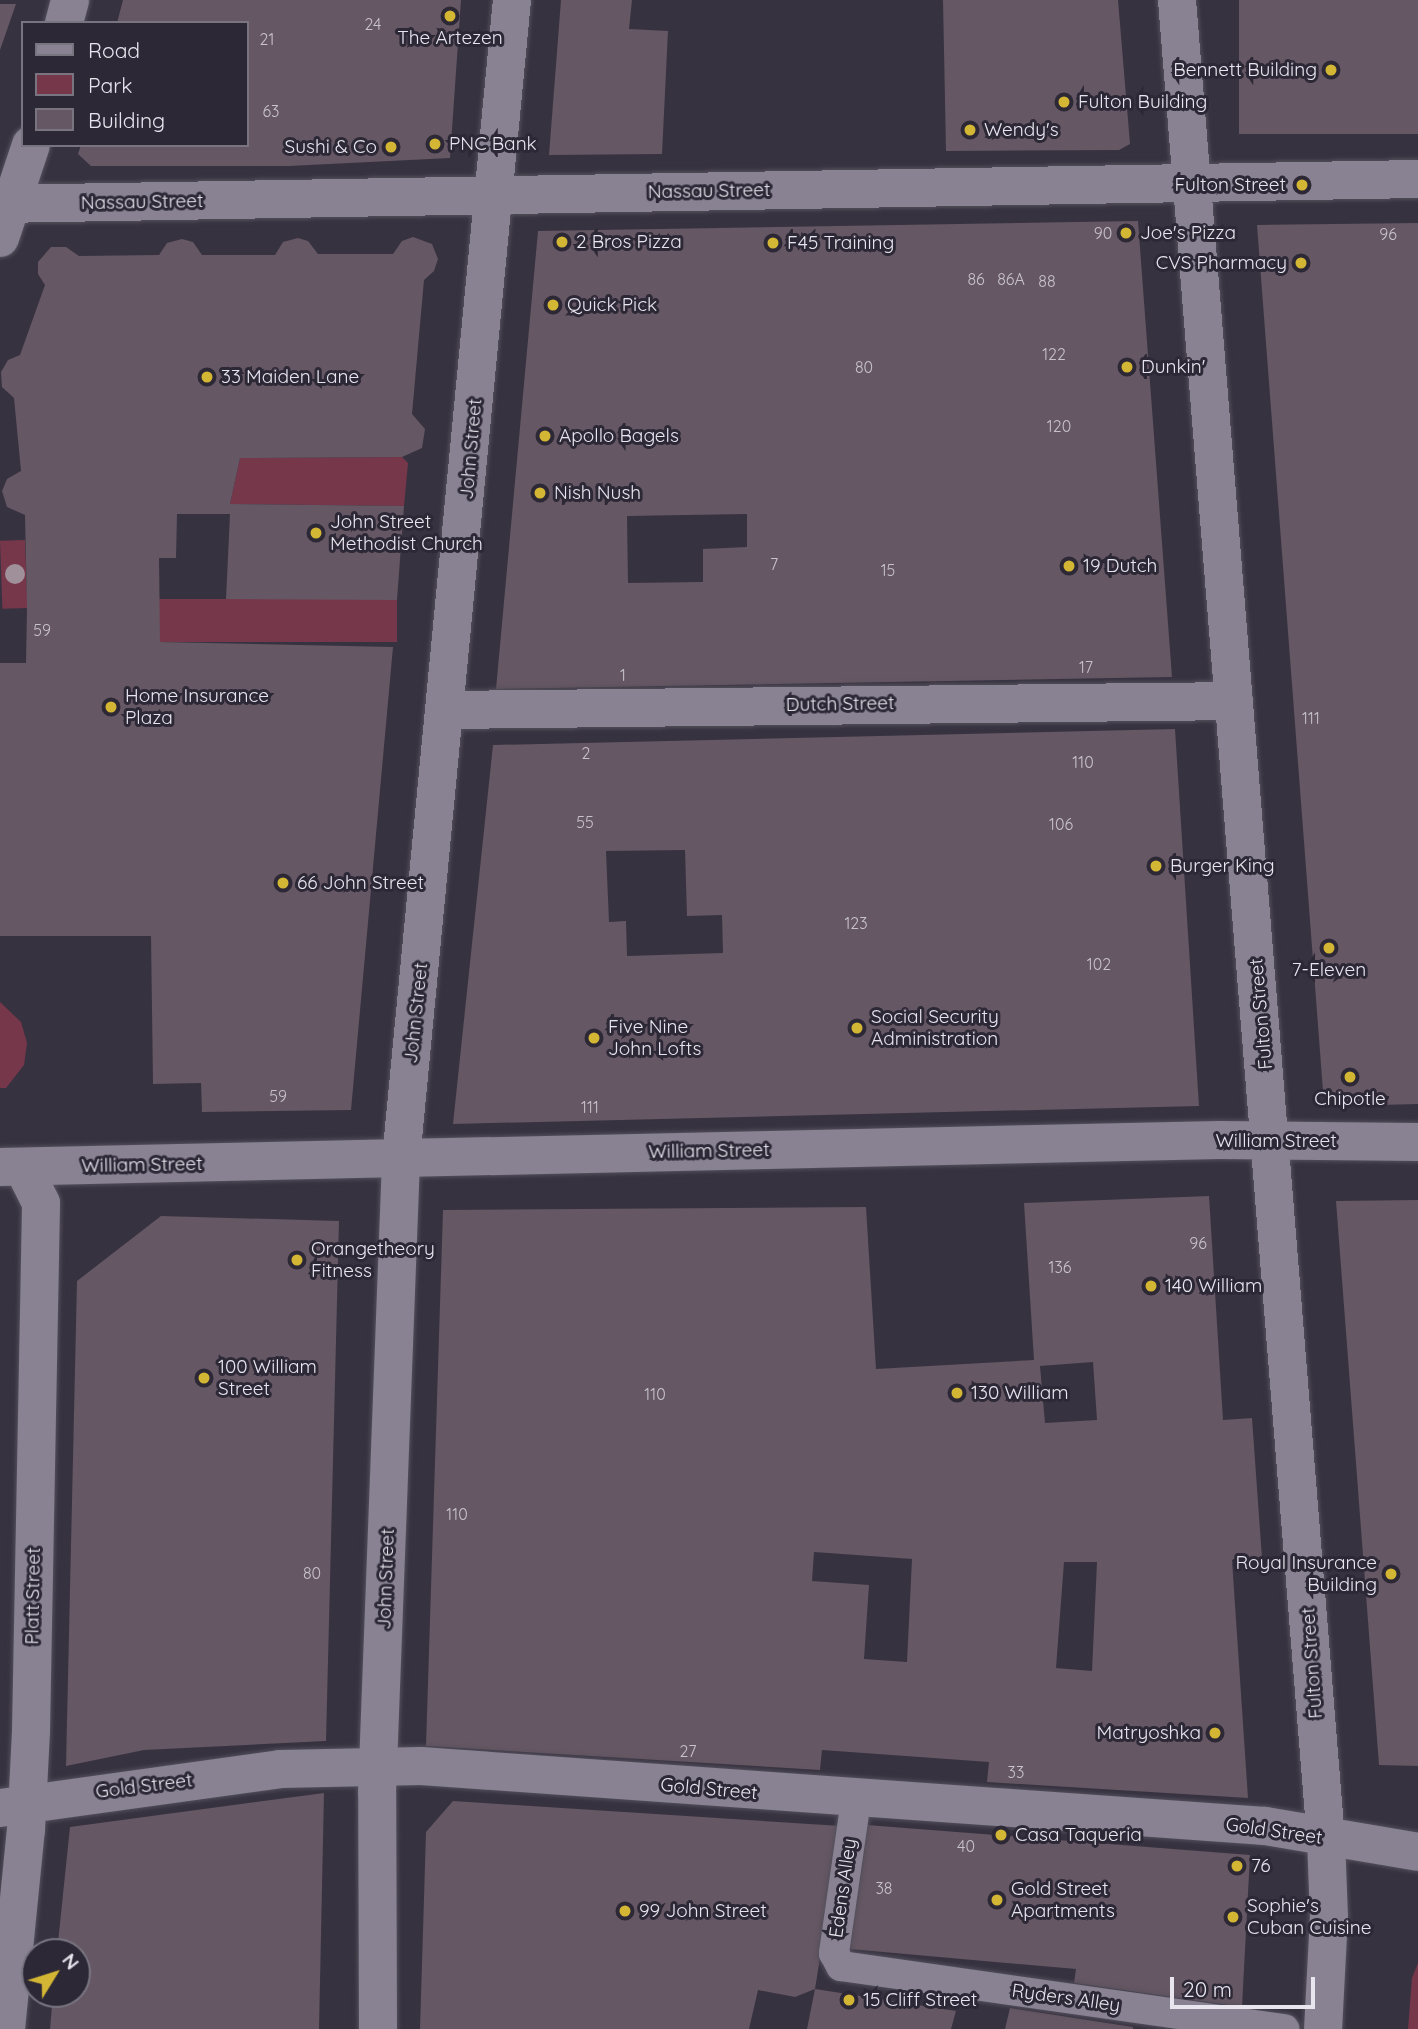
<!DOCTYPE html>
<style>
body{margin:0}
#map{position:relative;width:1418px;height:2029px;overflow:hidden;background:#373240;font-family:Quicksand,sans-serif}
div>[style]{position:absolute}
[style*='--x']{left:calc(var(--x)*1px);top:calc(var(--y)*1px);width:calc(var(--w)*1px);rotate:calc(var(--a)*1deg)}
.green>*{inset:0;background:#76374a;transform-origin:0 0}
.building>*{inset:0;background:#655763;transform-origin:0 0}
.roads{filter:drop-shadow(0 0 2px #534f5b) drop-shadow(0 0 2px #534f5b)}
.service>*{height:30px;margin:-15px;padding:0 15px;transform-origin:15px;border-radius:15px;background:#888293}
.minor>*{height:38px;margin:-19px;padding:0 19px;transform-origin:19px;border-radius:19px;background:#888293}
.trees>*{width:20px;height:20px;margin:-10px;border-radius:50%;background:#9f9099}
.dots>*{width:19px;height:19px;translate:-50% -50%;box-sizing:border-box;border:4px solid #2d2836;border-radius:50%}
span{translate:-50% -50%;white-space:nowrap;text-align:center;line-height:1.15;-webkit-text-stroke:6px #2d2836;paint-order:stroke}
.number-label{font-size:16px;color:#c7c2cb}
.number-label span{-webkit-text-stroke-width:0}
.poi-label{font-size:19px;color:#e8e5ee}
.right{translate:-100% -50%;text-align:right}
.left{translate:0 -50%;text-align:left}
.street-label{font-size:19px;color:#e8e5ee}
.legend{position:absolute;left:21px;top:21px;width:228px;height:126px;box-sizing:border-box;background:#2d2836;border:2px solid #787480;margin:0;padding:9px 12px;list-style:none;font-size:21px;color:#e8e5ee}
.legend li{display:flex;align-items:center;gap:14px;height:35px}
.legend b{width:35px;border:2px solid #787480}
.north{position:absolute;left:21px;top:1938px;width:70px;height:70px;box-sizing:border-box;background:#2d2836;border:2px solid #787480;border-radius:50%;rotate:52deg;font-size:19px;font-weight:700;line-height:28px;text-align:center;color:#e8e5ee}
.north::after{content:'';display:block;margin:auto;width:24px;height:32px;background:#d4b635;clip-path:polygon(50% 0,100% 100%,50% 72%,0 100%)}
.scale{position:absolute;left:1170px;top:1977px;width:145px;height:32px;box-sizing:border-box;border:4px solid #e8e5ee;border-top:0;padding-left:9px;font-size:21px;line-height:24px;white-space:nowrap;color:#e8e5ee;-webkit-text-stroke:5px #2d2836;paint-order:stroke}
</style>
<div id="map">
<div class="green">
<i style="clip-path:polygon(402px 457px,408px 463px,404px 506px,230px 504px,240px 458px)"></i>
<i style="left:25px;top:540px;width:68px;height:25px;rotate:88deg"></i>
<i style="left:159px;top:599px;width:238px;height:43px"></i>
<i style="clip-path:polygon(0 1002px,21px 1022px,27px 1043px,24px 1065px,6px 1088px,0 1088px)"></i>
<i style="clip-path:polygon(1418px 1963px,1418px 2029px,1408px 2029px,1412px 1978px)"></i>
</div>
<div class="building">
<i style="clip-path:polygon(123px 0,461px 0,450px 158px,289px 166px,91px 166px,78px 154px,81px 145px,247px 145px,247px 23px,117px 23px)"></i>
<i style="clip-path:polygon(561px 0,632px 0,629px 29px,668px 31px,662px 154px,549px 155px)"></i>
<i style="clip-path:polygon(943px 0,1118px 0,1130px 144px,1119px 150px,946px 151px)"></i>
<i style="left:1239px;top:0;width:179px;height:134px"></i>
<i style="clip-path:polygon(0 4px,16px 4px,0 50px)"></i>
<i style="clip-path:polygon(evenodd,1138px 221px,1172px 677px,496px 689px,538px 231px,1138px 221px,747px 514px,747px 547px,703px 549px,703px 582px,628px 583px,627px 516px,747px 514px)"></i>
<i style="clip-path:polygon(1418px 223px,1418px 1104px,1340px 1106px,1326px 1099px,1323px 1091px,1257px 225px)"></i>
<i style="clip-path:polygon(413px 237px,432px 244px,438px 259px,434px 271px,424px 280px,412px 414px,425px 429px,422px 448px,402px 457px,240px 458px,230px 504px,404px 506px,397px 600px,226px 599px,230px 514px,177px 514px,176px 558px,159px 558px,160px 642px,393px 647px,351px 1110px,202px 1112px,201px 1083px,153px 1084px,151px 936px,0 936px,0 663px,26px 663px,27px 608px,25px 515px,7px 507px,2px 491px,7px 479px,21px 471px,14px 398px,2px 387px,1px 372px,8px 360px,20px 355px,45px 285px,38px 274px,38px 262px,51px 247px,66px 247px,79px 256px,159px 255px,167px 243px,182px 239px,193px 242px,202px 255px,275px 255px,283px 242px,298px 238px,308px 241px,318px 254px,393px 254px,402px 241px)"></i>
<i style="clip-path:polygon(evenodd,1175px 729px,1199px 1106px,453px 1124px,493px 745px,1175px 729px,685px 850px,687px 916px,722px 915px,723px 953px,627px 956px,626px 921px,609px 922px,606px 851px,685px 850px)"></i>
<i style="clip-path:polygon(evenodd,1209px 1196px,1223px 1420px,1252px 1418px,1262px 1558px,1232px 1560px,1248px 1798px,987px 1782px,989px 1762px,822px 1750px,820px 1770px,426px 1746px,443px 1210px,866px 1207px,876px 1369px,1034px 1360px,1024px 1203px,1209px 1196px,1093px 1362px,1097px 1420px,1045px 1423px,1040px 1366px,1093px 1362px,1209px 1196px,814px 1552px,912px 1559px,907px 1662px,864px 1659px,869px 1585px,812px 1581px,814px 1552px,1209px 1196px,1064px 1562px,1097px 1562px,1092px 1671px,1056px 1668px,1064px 1562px)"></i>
<i style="clip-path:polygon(1418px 1200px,1418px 1766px,1379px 1765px,1336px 1201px)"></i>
<i style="clip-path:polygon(161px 1216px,339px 1221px,326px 1741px,144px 1750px,66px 1766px,77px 1281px)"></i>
<i style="clip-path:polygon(324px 1793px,319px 2029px,50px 2029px,53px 1994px,77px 1994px,77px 1952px,57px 1952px,70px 1827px)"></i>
<i style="clip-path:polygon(453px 1801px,841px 1826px,815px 1989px,956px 2011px,951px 2029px,807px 2029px,815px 1989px,795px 1997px,758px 1990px,749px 2029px,420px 2029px,426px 1832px)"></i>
<i style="clip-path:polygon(867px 1825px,1250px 1855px,1242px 2007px,1074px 1983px,1076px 1969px,849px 1949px)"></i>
<i style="clip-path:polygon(1010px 2008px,1133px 2027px,1133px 2029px,1005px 2029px)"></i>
</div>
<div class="roads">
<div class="service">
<i style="--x:856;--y:1800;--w:155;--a:98.2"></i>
<i style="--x:834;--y:1953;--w:15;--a:62"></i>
<i style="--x:841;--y:1966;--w:448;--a:8.1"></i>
</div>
<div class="minor">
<i style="--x:1177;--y:0;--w:1845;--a:85.37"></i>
<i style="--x:1326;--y:1839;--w:77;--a:87.8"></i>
<i style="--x:1329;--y:1916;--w:113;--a:93"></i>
<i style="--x:64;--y:23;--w:24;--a:-75"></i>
<i style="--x:0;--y:204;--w:1418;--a:-1.01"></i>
<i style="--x:0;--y:238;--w:98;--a:-71.6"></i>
<i style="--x:446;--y:710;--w:788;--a:-0.65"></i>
<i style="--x:0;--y:1167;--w:1220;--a:-1.27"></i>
<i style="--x:1220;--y:1140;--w:198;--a:0.6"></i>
<i style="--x:0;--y:1808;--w:283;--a:-7.9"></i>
<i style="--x:280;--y:1769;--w:141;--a:-1.2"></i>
<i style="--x:421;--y:1766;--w:846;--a:4.07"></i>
<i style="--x:1265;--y:1826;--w:155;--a:9.6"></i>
<i style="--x:6;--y:2029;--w:200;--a:-84.3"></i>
<i style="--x:26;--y:1830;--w:99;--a:-87.1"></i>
<i style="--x:31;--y:1731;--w:528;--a:-88.91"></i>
<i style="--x:41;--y:1203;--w:40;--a:-116.6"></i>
<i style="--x:378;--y:2029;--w:236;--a:-90.2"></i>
<i style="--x:377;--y:1793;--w:634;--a:-87.83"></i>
<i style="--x:401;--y:1159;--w:1164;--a:-84.53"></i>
</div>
</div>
<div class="trees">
<i style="left:15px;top:574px"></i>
</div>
<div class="dots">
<i style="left:450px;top:16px;background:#d4b635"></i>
<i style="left:1331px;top:70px;background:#d4b635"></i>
<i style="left:1064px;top:102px;background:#d4b635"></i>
<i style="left:970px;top:130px;background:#d4b635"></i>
<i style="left:435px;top:144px;background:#d4b635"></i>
<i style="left:391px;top:147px;background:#d4b635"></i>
<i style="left:1302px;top:185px;background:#d4b635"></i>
<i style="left:1126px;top:233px;background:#d4b635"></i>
<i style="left:562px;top:242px;background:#d4b635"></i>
<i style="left:773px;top:243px;background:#d4b635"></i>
<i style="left:1301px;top:263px;background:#d4b635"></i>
<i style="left:553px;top:305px;background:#d4b635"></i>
<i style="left:1127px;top:367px;background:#d4b635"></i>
<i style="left:207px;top:377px;background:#d4b635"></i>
<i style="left:545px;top:436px;background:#d4b635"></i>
<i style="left:540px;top:493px;background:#d4b635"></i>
<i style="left:316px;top:533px;background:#d4b635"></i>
<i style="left:1069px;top:566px;background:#d4b635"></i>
<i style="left:111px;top:707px;background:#d4b635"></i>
<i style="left:1156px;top:866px;background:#d4b635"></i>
<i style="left:283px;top:883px;background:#d4b635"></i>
<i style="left:1329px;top:948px;background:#d4b635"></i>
<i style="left:857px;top:1028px;background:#d4b635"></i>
<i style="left:594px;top:1038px;background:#d4b635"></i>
<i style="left:1350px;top:1077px;background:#d4b635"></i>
<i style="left:297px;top:1260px;background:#d4b635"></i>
<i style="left:1151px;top:1286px;background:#d4b635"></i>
<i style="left:204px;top:1378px;background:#d4b635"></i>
<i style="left:957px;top:1393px;background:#d4b635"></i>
<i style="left:1391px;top:1574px;background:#d4b635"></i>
<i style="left:1215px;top:1733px;background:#d4b635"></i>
<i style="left:1001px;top:1835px;background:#d4b635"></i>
<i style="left:1237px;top:1866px;background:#d4b635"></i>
<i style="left:997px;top:1900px;background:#d4b635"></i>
<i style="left:625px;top:1911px;background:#d4b635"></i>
<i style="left:1233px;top:1917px;background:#d4b635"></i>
<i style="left:849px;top:2000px;background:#d4b635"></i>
</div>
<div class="number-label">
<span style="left:373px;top:24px">24</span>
<span style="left:267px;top:39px">21</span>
<span style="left:271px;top:111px">63</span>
<span style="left:1103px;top:233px">90</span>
<span style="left:1388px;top:234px">96</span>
<span style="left:976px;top:279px">86</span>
<span style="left:1011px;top:279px">86A</span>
<span style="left:1047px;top:281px">88</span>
<span style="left:1054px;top:354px">122</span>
<span style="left:864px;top:367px">80</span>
<span style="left:1059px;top:426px">120</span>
<span style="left:774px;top:564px">7</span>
<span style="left:888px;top:570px">15</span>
<span style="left:42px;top:630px">59</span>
<span style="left:1086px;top:667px">17</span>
<span style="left:623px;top:675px">1</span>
<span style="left:1311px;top:718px">111</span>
<span style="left:586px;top:753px">2</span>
<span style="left:1083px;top:762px">110</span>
<span style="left:585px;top:822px">55</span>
<span style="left:1061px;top:824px">106</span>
<span style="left:856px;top:923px">123</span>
<span style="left:1099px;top:964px">102</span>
<span style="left:278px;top:1096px">59</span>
<span style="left:590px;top:1107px">111</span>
<span style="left:1198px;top:1243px">96</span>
<span style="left:1060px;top:1267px">136</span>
<span style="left:655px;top:1394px">110</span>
<span style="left:457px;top:1514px">110</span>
<span style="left:312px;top:1573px">80</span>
<span style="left:688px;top:1751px">27</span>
<span style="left:1016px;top:1772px">33</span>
<span style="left:966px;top:1846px">40</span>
<span style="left:884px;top:1888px">38</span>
</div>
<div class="poi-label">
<span style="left:450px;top:38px">The Artezen</span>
<span class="right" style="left:1317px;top:70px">Bennett Building</span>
<span class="left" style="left:1078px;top:102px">Fulton Building</span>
<span class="left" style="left:984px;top:130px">Wendy's</span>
<span class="left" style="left:449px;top:144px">PNC Bank</span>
<span class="right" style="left:377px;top:147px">Sushi &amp; Co</span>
<span class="right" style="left:1286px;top:185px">Fulton Street</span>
<span class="left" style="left:1140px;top:233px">Joe's Pizza</span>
<span class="left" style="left:576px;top:242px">2 Bros Pizza</span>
<span class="left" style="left:787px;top:243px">F45 Training</span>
<span class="right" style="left:1287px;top:263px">CVS Pharmacy</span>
<span class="left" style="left:567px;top:305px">Quick Pick</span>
<span class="left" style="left:1141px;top:367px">Dunkin'</span>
<span class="left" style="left:221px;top:377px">33 Maiden Lane</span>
<span class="left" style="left:559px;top:436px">Apollo Bagels</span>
<span class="left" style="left:554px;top:493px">Nish Nush</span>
<span class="left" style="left:330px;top:533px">John Street<br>Methodist Church</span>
<span class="left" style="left:1083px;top:566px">19 Dutch</span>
<span class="left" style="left:125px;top:707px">Home Insurance<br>Plaza</span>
<span class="left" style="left:1170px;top:866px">Burger King</span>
<span class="left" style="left:297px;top:883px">66 John Street</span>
<span style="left:1329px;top:970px">7-Eleven</span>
<span class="left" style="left:871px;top:1028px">Social Security<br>Administration</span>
<span class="left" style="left:608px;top:1038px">Five Nine<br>John Lofts</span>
<span style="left:1350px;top:1099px">Chipotle</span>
<span class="left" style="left:311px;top:1260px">Orangetheory<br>Fitness</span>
<span class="left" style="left:1165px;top:1286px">140 William</span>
<span class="left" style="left:218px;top:1378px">100 William<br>Street</span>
<span class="left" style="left:971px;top:1393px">130 William</span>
<span class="right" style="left:1377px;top:1574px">Royal Insurance<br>Building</span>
<span class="right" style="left:1201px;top:1733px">Matryoshka</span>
<span class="left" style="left:1015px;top:1835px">Casa Taqueria</span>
<span class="left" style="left:1251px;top:1866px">76</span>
<span class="left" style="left:1011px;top:1900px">Gold Street<br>Apartments</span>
<span class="left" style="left:1247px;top:1917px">Sophie's<br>Cuban Cuisine</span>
<span class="left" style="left:639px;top:1911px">99 John Street</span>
<span class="left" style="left:863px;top:2000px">15 Cliff Street</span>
</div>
<div class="street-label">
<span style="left:709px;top:191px;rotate:-1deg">Nassau Street</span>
<span style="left:142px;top:202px;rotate:-1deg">Nassau Street</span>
<span style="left:471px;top:449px;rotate:-85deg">John Street</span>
<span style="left:840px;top:704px;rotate:-1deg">Dutch Street</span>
<span style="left:416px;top:1013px;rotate:-84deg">John Street</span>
<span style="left:1261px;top:1014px;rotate:-95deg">Fulton Street</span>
<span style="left:1276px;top:1141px">William Street</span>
<span style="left:709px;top:1151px;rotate:-1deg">William Street</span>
<span style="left:142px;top:1165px;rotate:-1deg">William Street</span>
<span style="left:386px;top:1579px;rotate:-88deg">John Street</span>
<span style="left:33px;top:1596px;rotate:-89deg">Platt Street</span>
<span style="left:1312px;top:1663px;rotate:-94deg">Fulton Street</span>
<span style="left:144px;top:1786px;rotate:-7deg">Gold Street</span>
<span style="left:709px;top:1789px;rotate:5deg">Gold Street</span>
<span style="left:1274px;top:1831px;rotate:8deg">Gold Street</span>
<span style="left:843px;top:1888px;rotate:-82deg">Edens Alley</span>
<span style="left:1066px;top:1998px;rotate:8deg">Ryders Alley</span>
</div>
<ul class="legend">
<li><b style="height:9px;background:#888293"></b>Road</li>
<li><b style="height:19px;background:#76374a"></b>Park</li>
<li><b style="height:19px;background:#655763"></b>Building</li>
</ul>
<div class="north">N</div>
<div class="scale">20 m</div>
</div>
